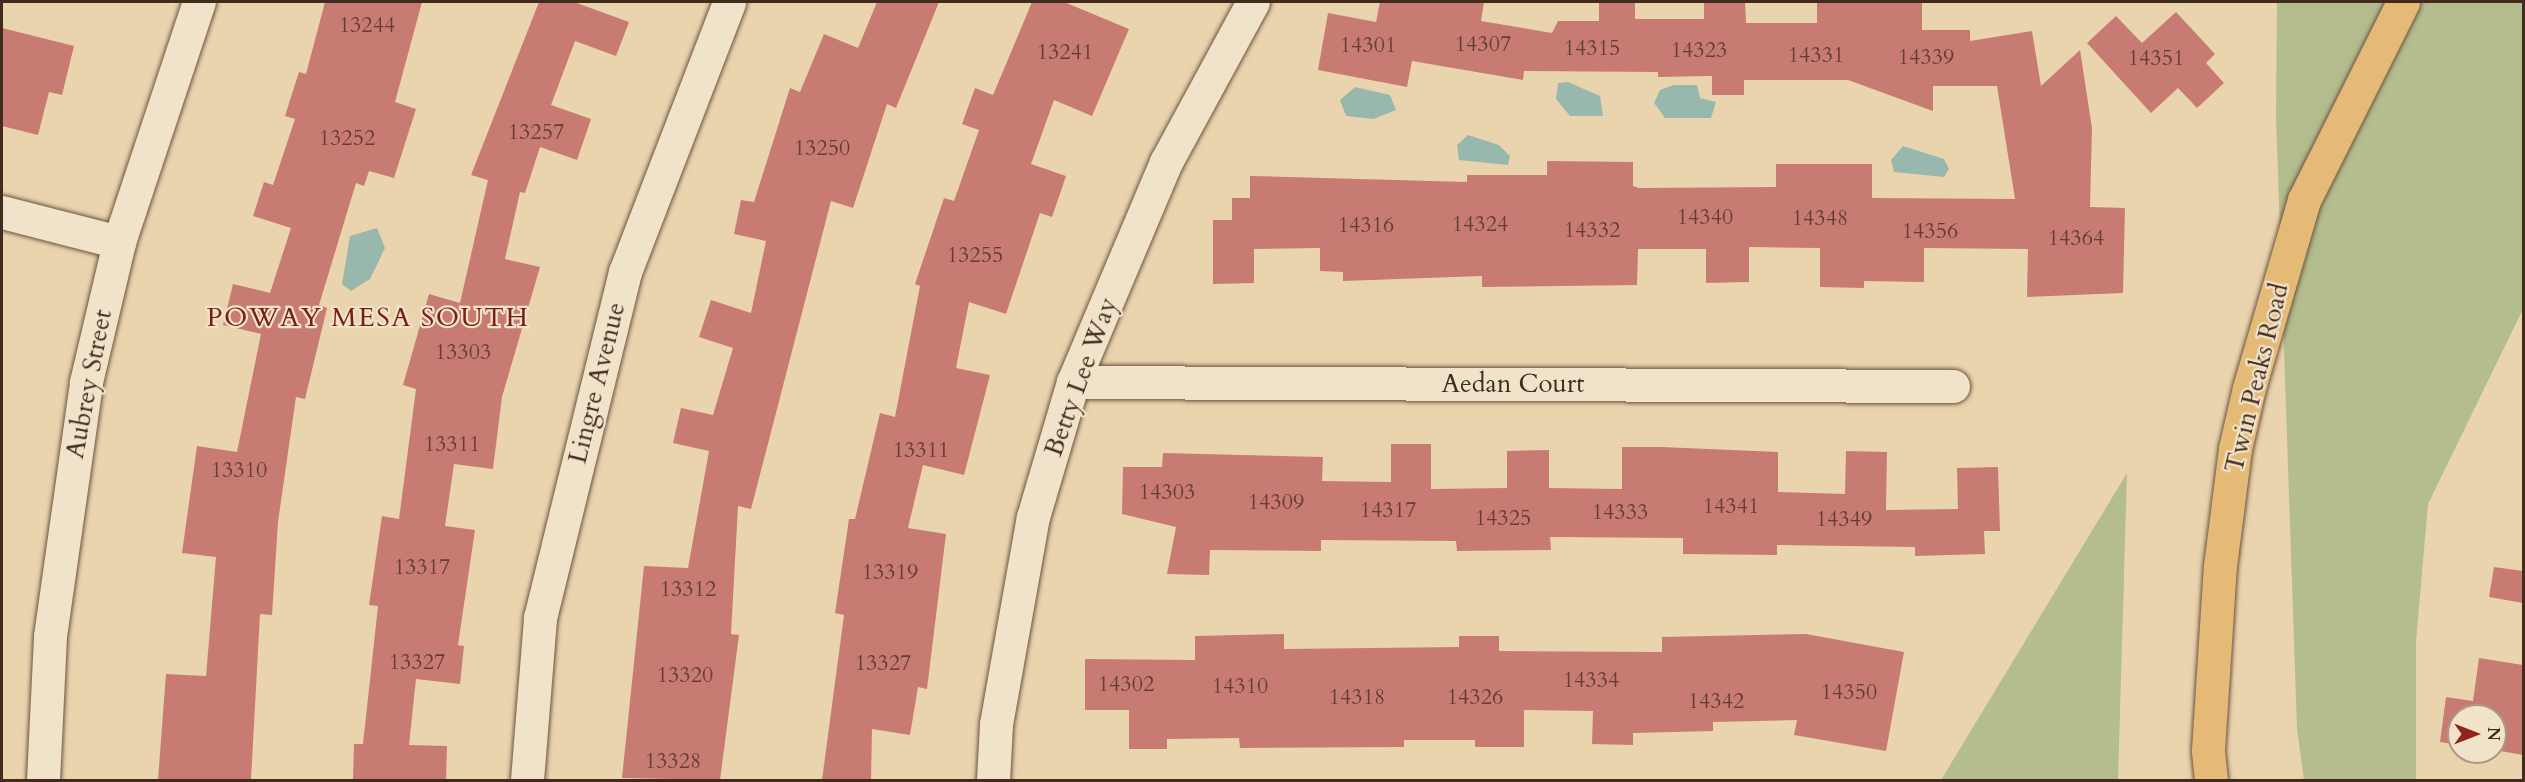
<!DOCTYPE html>
<style>
body{margin:0}
#map{position:relative;width:2525px;height:782px;overflow:hidden;background:#ead4ae;font-family:Cardo,serif}
div>[style]{position:absolute}
[style*='--x']{left:calc(var(--x)*1px);top:calc(var(--y)*1px);width:calc(var(--w)*1px);rotate:calc(var(--a)*1deg)}
.green>*{inset:0;background:#b3bd8e}
.water>*{inset:0;background:#98b8ad}
.building>*{inset:0;background:#c87b73}
.roads{filter:drop-shadow(0 0 2px #6c5441) drop-shadow(0 0 2px #6c5441)}
.street>*{height:33px;margin:-16.5px;padding:0 16.5px;transform-origin:16.5px;border-radius:16.5px;background:#f1e3ca}
.primary>*{height:33px;margin:-16.5px;padding:0 16.5px;transform-origin:16.5px;border-radius:16.5px;background:#e5ba77}
span{translate:-50% -50%;white-space:nowrap;text-align:center;line-height:1.15;-webkit-text-stroke:4.5px #f1e3ca;paint-order:stroke}
.number-label{font-size:22px;color:#643e32}
.number-label span{-webkit-text-stroke-width:0}
.street-label{font-size:26px;color:#422a1d}
.neighbourhood-label{font-size:27px;color:#7a1f14;letter-spacing:1.5px}
.frame{position:absolute;inset:0;border:3px solid #422a1d;pointer-events:none}
.north{position:absolute;left:2447px;top:704px;width:60px;height:60px;box-sizing:border-box;background:#f1e3ca;border:2px solid #ab9985;border-radius:50%;rotate:90deg;font-size:16px;font-weight:700;line-height:24px;text-align:center;color:#422a1d}
.north::after{content:'';display:block;margin:auto;width:21px;height:27px;background:#8f2418;clip-path:polygon(50% 0,100% 100%,50% 72%,0 100%)}
</style>
<div id="map">
<div class="green">
<i style="clip-path:polygon(2277px 2px,2523px 2px,2523px 309px,2428px 504px,2416px 641px,2416px 780px,2304px 780px,2297px 729px,2276px 116px)"></i>
<i style="clip-path:polygon(2127px 473px,2118px 780px,1941px 780px)"></i>
</div>
<div class="water">
<i style="clip-path:polygon(1568px 82px,1600px 96px,1603px 116px,1570px 116px,1556px 99px,1558px 83px)"></i>
<i style="clip-path:polygon(1674px 85px,1697px 85px,1700px 98px,1716px 102px,1711px 118px,1665px 118px,1654px 103px,1660px 90px)"></i>
<i style="clip-path:polygon(1355px 87px,1390px 95px,1396px 110px,1374px 119px,1346px 116px,1340px 100px)"></i>
<i style="clip-path:polygon(1468px 135px,1499px 145px,1510px 156px,1508px 165px,1459px 160px,1457px 145px)"></i>
<i style="clip-path:polygon(1903px 146px,1944px 159px,1949px 169px,1944px 177px,1894px 172px,1891px 160px)"></i>
<i style="clip-path:polygon(377px 228px,385px 248px,370px 279px,351px 291px,342px 284px,350px 236px)"></i>
</div>
<div class="building">
<i style="clip-path:polygon(325px 2px,422px 2px,395px 102px,416px 109px,394px 178px,369px 171px,364px 186px,356px 183px,319px 305px,327px 308px,305px 399px,296px 397px,278px 522px,272px 615px,260px 614px,251px 780px,158px 780px,166px 674px,206px 676px,216px 557px,182px 553px,197px 446px,237px 452px,261px 334px,223px 325px,233px 284px,270px 293px,291px 228px,253px 216px,264px 182px,273px 185px,295px 119px,285px 116px,299px 72px,306px 74px)"></i>
<i style="clip-path:polygon(539px 2px,574px 2px,629px 22px,616px 56px,575px 41px,551px 105px,591px 119px,577px 160px,540px 147px,525px 193px,520px 192px,505px 259px,540px 267px,502px 397px,493px 469px,454px 464px,445px 526px,475px 530px,458px 645px,464px 646px,460px 684px,416px 679px,409px 745px,447px 746px,446px 780px,353px 780px,354px 744px,363px 744px,378px 606px,369px 605px,382px 516px,399px 519px,416px 389px,403px 385px,429px 294px,460px 303px,488px 180px,471px 175px)"></i>
<i style="clip-path:polygon(877px 2px,939px 2px,896px 108px,887px 104px,853px 208px,831px 201px,751px 509px,738px 506px,731px 634px,739px 635px,720px 780px,622px 778px,644px 566px,688px 568px,709px 451px,673px 443px,681px 408px,713px 415px,733px 348px,699px 337px,711px 300px,751px 313px,766px 241px,734px 234px,741px 200px,754px 202px,790px 88px,800px 92px,824px 34px,858px 48px)"></i>
<i style="clip-path:polygon(1032px 2px,1064px 2px,1129px 29px,1092px 116px,1054px 100px,1031px 164px,1066px 176px,1052px 217px,1040px 213px,1006px 314px,969px 302px,956px 368px,990px 375px,964px 475px,923px 465px,908px 528px,946px 534px,927px 689px,918px 687px,910px 735px,872px 729px,871px 780px,822px 780px,844px 615px,835px 613px,849px 519px,855px 519px,880px 413px,895px 417px,920px 286px,915px 284px,944px 198px,954px 201px,979px 130px,962px 124px,975px 88px,993px 95px)"></i>
<i style="clip-path:polygon(1380px 2px,1484px 2px,1481px 21px,1552px 33px,1558px 21px,1599px 21px,1599px 2px,1635px 2px,1635px 19px,1704px 19px,1704px 2px,1745px 2px,1746px 23px,1817px 23px,1817px 2px,1922px 2px,1922px 30px,1970px 30px,1970px 41px,2032px 31px,2041px 86px,2080px 50px,2092px 128px,2090px 207px,2125px 208px,2123px 293px,2027px 297px,2028px 249px,1924px 248px,1924px 282px,1864px 281px,1864px 288px,1820px 287px,1820px 248px,1749px 247px,1749px 282px,1706px 283px,1706px 249px,1638px 249px,1637px 285px,1482px 287px,1482px 276px,1343px 281px,1343px 272px,1320px 271px,1320px 248px,1254px 249px,1254px 283px,1213px 284px,1213px 220px,1232px 220px,1232px 198px,1250px 198px,1250px 176px,1467px 182px,1467px 175px,1547px 175px,1547px 161px,1633px 162px,1633px 186px,1639px 188px,1776px 187px,1776px 164px,1872px 164px,1872px 198px,2015px 199px,1997px 86px,1933px 86px,1933px 111px,1848px 80px,1744px 80px,1744px 95px,1712px 95px,1712px 76px,1658px 77px,1658px 72px,1524px 71px,1523px 80px,1412px 61px,1407px 87px,1318px 70px,1328px 13px,1376px 22px)"></i>
<i style="clip-path:polygon(2176px 12px,2215px 54px,2206px 63px,2224px 83px,2197px 108px,2178px 88px,2151px 113px,2087px 43px,2116px 16px,2142px 43px)"></i>
<i style="clip-path:polygon(2px 28px,74px 46px,62px 95px,49px 92px,38px 135px,2px 126px)"></i>
<i style="clip-path:polygon(1391px 444px,1431px 444px,1431px 489px,1507px 488px,1507px 451px,1549px 450px,1549px 488px,1622px 489px,1622px 447px,1662px 447px,1778px 452px,1778px 492px,1845px 494px,1846px 451px,1887px 452px,1886px 510px,1958px 509px,1957px 468px,1998px 467px,2000px 531px,1984px 531px,1985px 554px,1915px 556px,1915px 547px,1777px 545px,1777px 555px,1683px 554px,1683px 538px,1550px 537px,1551px 550px,1457px 551px,1456px 541px,1321px 540px,1321px 551px,1210px 550px,1209px 575px,1167px 574px,1176px 527px,1122px 514px,1123px 467px,1162px 467px,1163px 453px,1323px 457px,1322px 481px,1391px 482px)"></i>
<i style="clip-path:polygon(2494px 567px,2523px 571px,2523px 603px,2489px 597px)"></i>
<i style="clip-path:polygon(1284px 634px,1284px 649px,1459px 647px,1459px 636px,1499px 636px,1499px 651px,1662px 652px,1662px 637px,1806px 634px,1904px 652px,1886px 751px,1794px 735px,1797px 720px,1713px 722px,1713px 731px,1633px 733px,1633px 745px,1592px 744px,1593px 711px,1524px 710px,1524px 747px,1475px 747px,1475px 740px,1404px 740px,1404px 747px,1240px 748px,1239px 738px,1167px 739px,1167px 749px,1129px 749px,1129px 710px,1085px 710px,1085px 659px,1195px 660px,1195px 636px)"></i>
<i style="clip-path:polygon(2479px 658px,2523px 665px,2523px 755px,2495px 750px,2495px 716px,2459px 716px,2459px 745px,2440px 742px,2446px 697px,2473px 701px)"></i>
</div>
<div class="roads">
<div class="street">
<i style="--x:2;--y:212;--w:121;--a:14.4"></i>
<i style="--x:1073;--y:382;--w:880;--a:0.26"></i>
<i style="--x:43;--y:780;--w:144;--a:-87.2"></i>
<i style="--x:50;--y:636;--w:257;--a:-81.9"></i>
<i style="--x:86;--y:382;--w:144;--a:-76.7"></i>
<i style="--x:119;--y:242;--w:253;--a:-71.6"></i>
<i style="--x:527;--y:780;--w:163;--a:-85.4"></i>
<i style="--x:540;--y:618;--w:356;--a:-76.2"></i>
<i style="--x:625;--y:272;--w:289;--a:-68.9"></i>
<i style="--x:993;--y:780;--w:56;--a:-86.9"></i>
<i style="--x:996;--y:724;--w:210;--a:-79.9"></i>
<i style="--x:1033;--y:517;--w:141;--a:-73.5"></i>
<i style="--x:1073;--y:382;--w:239;--a:-67.1"></i>
<i style="--x:1166;--y:162;--w:182;--a:-61.5"></i>
</div>
<div class="primary">
<i style="--x:2211;--y:780;--w:30;--a:-96"></i>
<i style="--x:2208;--y:750;--w:184;--a:-86.3"></i>
<i style="--x:2220;--y:566;--w:118;--a:-82.7"></i>
<i style="--x:2235;--y:449;--w:63;--a:-77.1"></i>
<i style="--x:2249;--y:388;--w:196;--a:-73.7"></i>
<i style="--x:2304;--y:200;--w:221;--a:-63.4"></i>
</div>
</div>
<div class="number-label">
<span style="left:367px;top:26px">13244</span>
<span style="left:1483px;top:45px">14307</span>
<span style="left:1368px;top:46px">14301</span>
<span style="left:1592px;top:49px">14315</span>
<span style="left:1699px;top:51px">14323</span>
<span style="left:1065px;top:53px">13241</span>
<span style="left:1816px;top:56px">14331</span>
<span style="left:1926px;top:58px">14339</span>
<span style="left:2156px;top:59px">14351</span>
<span style="left:536px;top:133px">13257</span>
<span style="left:347px;top:139px">13252</span>
<span style="left:822px;top:149px">13250</span>
<span style="left:1705px;top:218px">14340</span>
<span style="left:1820px;top:219px">14348</span>
<span style="left:1480px;top:225px">14324</span>
<span style="left:1366px;top:226px">14316</span>
<span style="left:1592px;top:231px">14332</span>
<span style="left:1930px;top:232px">14356</span>
<span style="left:2076px;top:239px">14364</span>
<span style="left:975px;top:256px">13255</span>
<span style="left:463px;top:353px">13303</span>
<span style="left:452px;top:445px">13311</span>
<span style="left:921px;top:451px">13311</span>
<span style="left:239px;top:471px">13310</span>
<span style="left:1167px;top:493px">14303</span>
<span style="left:1276px;top:503px">14309</span>
<span style="left:1731px;top:507px">14341</span>
<span style="left:1388px;top:511px">14317</span>
<span style="left:1620px;top:513px">14333</span>
<span style="left:1503px;top:519px">14325</span>
<span style="left:1844px;top:520px">14349</span>
<span style="left:422px;top:568px">13317</span>
<span style="left:890px;top:573px">13319</span>
<span style="left:688px;top:590px">13312</span>
<span style="left:417px;top:663px">13327</span>
<span style="left:883px;top:664px">13327</span>
<span style="left:685px;top:676px">13320</span>
<span style="left:1591px;top:681px">14334</span>
<span style="left:1126px;top:685px">14302</span>
<span style="left:1240px;top:687px">14310</span>
<span style="left:1849px;top:693px">14350</span>
<span style="left:1357px;top:698px">14318</span>
<span style="left:1475px;top:698px">14326</span>
<span style="left:1716px;top:702px">14342</span>
<span style="left:673px;top:762px">13328</span>
</div>
<div class="street-label">
<span style="left:1081px;top:377px;rotate:-70deg">Betty Lee Way</span>
<span style="left:2257px;top:378px;rotate:-76deg">Twin Peaks Road</span>
<span style="left:597px;top:383px;rotate:-76deg">Lingre Avenue</span>
<span style="left:89px;top:384px;rotate:-79deg">Aubrey Street</span>
<span style="left:1513px;top:384px">Aedan Court</span>
</div>
<div class="neighbourhood-label">
<span style="left:368px;top:318px">POWAY MESA SOUTH</span>
</div>
<div class="frame"></div>
<div class="north">N</div>
</div>
